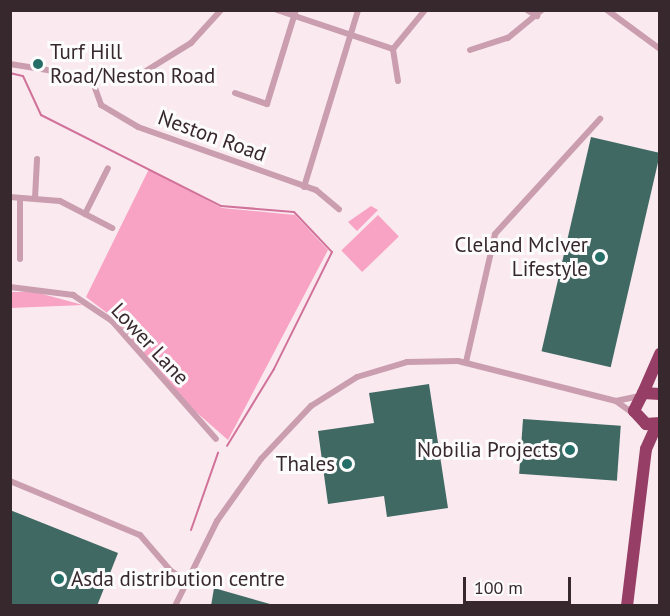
<!DOCTYPE html>
<style>
body{margin:0}
#map{position:relative;width:670px;height:616px;overflow:hidden;background:#faeaef;font-family:"PT Sans",sans-serif}
div>[style]{position:absolute}
[style*='--x']{left:calc(var(--x)*1px);top:calc(var(--y)*1px);width:calc(var(--w)*1px);rotate:calc(var(--a)*1deg)}
.green>*{inset:0;background:#f8a2c4;transform-origin:0 0}
.stream>*{height:2px;margin:-1px;padding:0 1px;transform-origin:1px;border-radius:1px;background:#d1729a}
.building>*{inset:0;background:#406964;transform-origin:0 0}
.street>*{height:6px;margin:-3px;padding:0 3px;transform-origin:3px;border-radius:3px;background:#ca9eae}
.highway>*{height:12px;margin:-6px;padding:0 6px;transform-origin:6px;border-radius:6px;background:#963e65}
.dots>*{width:16px;height:16px;translate:-50% -50%;box-sizing:border-box;border:3px solid #fcfcfc;border-radius:50%}
span{translate:-50% -50%;white-space:nowrap;text-align:center;line-height:1.15;-webkit-text-stroke:6px #fcfcfc;paint-order:stroke}
.poi-label{font-size:21px;color:#37282e}
.left{translate:0 -50%;text-align:left}
.right{translate:-100% -50%;text-align:right}
.street-label{font-size:21px;color:#37282e}
.frame{position:absolute;inset:0;border:12px solid #37282e;pointer-events:none}
.scale{position:absolute;left:463px;top:577px;width:108px;height:27px;box-sizing:border-box;border:3px solid #37282e;border-top:0;padding-left:8px;font-size:18px;line-height:21px;white-space:nowrap;color:#37282e;-webkit-text-stroke:4px #fcfcfc;paint-order:stroke}
</style>
<div id="map">
<div class="green">
<i style="clip-path:polygon(149px 169px,222px 208px,295px 215px,328px 250px,228px 440px,179px 397px,115px 319px,86px 297px)"></i>
<i style="clip-path:polygon(371px 206px,378px 210px,357px 231px,348px 222px)"></i>
<i style="left:378px;top:215px;width:30px;height:51px;rotate:46deg"></i>
<i style="clip-path:polygon(11px 292px,35px 292px,83px 305px,11px 308px)"></i>
</div>
<div class="stream">
<i style="--x:10;--y:73;--w:13;--a:13"></i>
<i style="--x:23;--y:76;--w:43;--a:65.2"></i>
<i style="--x:41;--y:115;--w:202;--a:26.8"></i>
<i style="--x:221;--y:206;--w:73;--a:4.7"></i>
<i style="--x:294;--y:212;--w:55;--a:46.5"></i>
<i style="--x:332;--y:252;--w:131;--a:116.4"></i>
<i style="--x:274;--y:369;--w:90;--a:121.4"></i>
<i style="--x:191;--y:530;--w:82;--a:-70.7"></i>
</div>
<div class="building">
<i style="left:591px;top:137px;width:71px;height:220px;rotate:13deg"></i>
<i style="clip-path:polygon(429px 384px,448px 508px,387px 517px,384px 496px,328px 504px,318px 431px,374px 423px,369px 393px)"></i>
<i style="left:523px;top:419px;width:98px;height:55px;rotate:4deg"></i>
<i style="clip-path:polygon(10px 510px,118px 553px,97px 606px,10px 606px)"></i>
<i style="clip-path:polygon(214px 588px,270px 604px,270px 606px,211px 606px)"></i>
</div>
<div class="street">
<i style="--x:277;--y:10;--w:122;--a:18.6"></i>
<i style="--x:527;--y:10;--w:12;--a:31"></i>
<i style="--x:607;--y:10;--w:66;--a:36.3"></i>
<i style="--x:470;--y:50;--w:40;--a:-18"></i>
<i style="--x:508;--y:38;--w:44;--a:-39.5"></i>
<i style="--x:10;--y:64;--w:82;--a:9.1"></i>
<i style="--x:91;--y:77;--w:50;--a:-3.4"></i>
<i style="--x:141;--y:74;--w:59;--a:-31.8"></i>
<i style="--x:191;--y:43;--w:45;--a:-47.7"></i>
<i style="--x:91;--y:77;--w:30;--a:70"></i>
<i style="--x:101;--y:105;--w:43;--a:30.7"></i>
<i style="--x:138;--y:127;--w:189;--a:19.5"></i>
<i style="--x:316;--y:190;--w:30;--a:40"></i>
<i style="--x:398;--y:81;--w:32;--a:-99"></i>
<i style="--x:393;--y:49;--w:50;--a:-50.6"></i>
<i style="--x:235;--y:93;--w:34;--a:19"></i>
<i style="--x:267;--y:104;--w:98;--a:-72.9"></i>
<i style="--x:304;--y:187;--w:185;--a:-73"></i>
<i style="--x:10;--y:197;--w:50;--a:4.6"></i>
<i style="--x:60;--y:201;--w:59;--a:27.4"></i>
<i style="--x:20;--y:198;--w:61;--a:90"></i>
<i style="--x:35;--y:198;--w:39;--a:-87"></i>
<i style="--x:85;--y:214;--w:51;--a:-63.4"></i>
<i style="--x:10;--y:287;--w:64;--a:7.2"></i>
<i style="--x:73;--y:295;--w:47;--a:33.7"></i>
<i style="--x:112;--y:321;--w:157;--a:48.6"></i>
<i style="--x:466;--y:362;--w:131;--a:-77.2"></i>
<i style="--x:495;--y:234;--w:156;--a:-47.6"></i>
<i style="--x:616;--y:401;--w:24;--a:-12"></i>
<i style="--x:10;--y:481;--w:141;--a:22.6"></i>
<i style="--x:140;--y:535;--w:48;--a:49.3"></i>
<i style="--x:171;--y:571;--w:17;--a:33"></i>
<i style="--x:175;--y:606;--w:95;--a:-63.7"></i>
<i style="--x:217;--y:521;--w:76;--a:-54.6"></i>
<i style="--x:261;--y:459;--w:73;--a:-46.7"></i>
<i style="--x:311;--y:406;--w:54;--a:-32.2"></i>
<i style="--x:357;--y:377;--w:52;--a:-16.7"></i>
<i style="--x:407;--y:362;--w:51;--a:-1.1"></i>
<i style="--x:458;--y:361;--w:163;--a:14.2"></i>
<i style="--x:616;--y:401;--w:22;--a:36"></i>
</div>
<div class="highway">
<i style="--x:643;--y:393;--w:43;--a:-66.4"></i>
<i style="--x:660;--y:394;--w:17;--a:-177"></i>
<i style="--x:643;--y:393;--w:20;--a:117"></i>
<i style="--x:634;--y:411;--w:18;--a:47"></i>
<i style="--x:646;--y:424;--w:14;--a:-4"></i>
<i style="--x:627;--y:606;--w:158;--a:-83.1"></i>
<i style="--x:646;--y:449;--w:27;--a:-66"></i>
</div>
<div class="dots">
<i style="left:38px;top:64px;background:#266f68"></i>
<i style="left:600px;top:257px;background:#266f68"></i>
<i style="left:570px;top:450px;background:#266f68"></i>
<i style="left:347px;top:464px;background:#266f68"></i>
<i style="left:59px;top:579px;background:#266f68"></i>
</div>
<div class="poi-label">
<span class="left" style="left:50px;top:64px">Turf Hill<br>Road/Neston Road</span>
<span class="right" style="left:588px;top:257px">Cleland McIver<br>Lifestyle</span>
<span class="right" style="left:558px;top:450px">Nobilia Projects</span>
<span class="right" style="left:335px;top:464px">Thales</span>
<span class="left" style="left:71px;top:579px">Asda distribution centre</span>
</div>
<div class="street-label">
<span style="left:212px;top:136px;rotate:20deg">Neston Road</span>
<span style="left:150px;top:344px;rotate:47deg">Lower Lane</span>
</div>
<div class="frame"></div>
<div class="scale">100 m</div>
</div>
